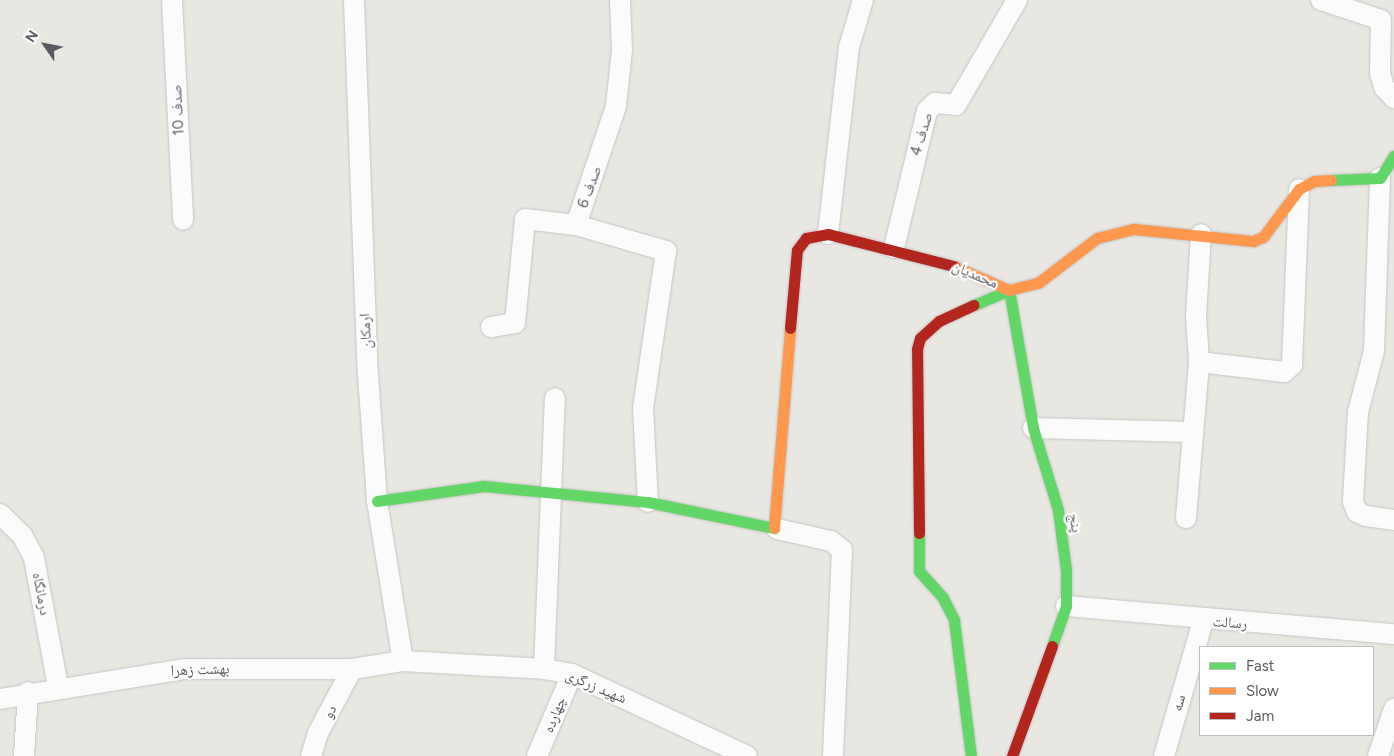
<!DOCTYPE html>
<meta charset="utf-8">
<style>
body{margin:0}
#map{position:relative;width:1394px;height:756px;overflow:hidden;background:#e8e7e2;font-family:Figtree,"Noto Naskh Arabic",sans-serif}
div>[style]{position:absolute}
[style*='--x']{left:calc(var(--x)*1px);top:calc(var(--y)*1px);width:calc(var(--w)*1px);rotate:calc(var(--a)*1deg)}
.roads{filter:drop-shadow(0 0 1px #c5c5c4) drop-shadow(0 0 1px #c5c5c4)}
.street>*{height:20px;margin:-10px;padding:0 10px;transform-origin:10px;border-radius:10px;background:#fcfbfb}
.fast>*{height:11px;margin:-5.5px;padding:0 5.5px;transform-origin:5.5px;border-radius:5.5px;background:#63d668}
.slow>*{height:11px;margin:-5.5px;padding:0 5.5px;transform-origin:5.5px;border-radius:5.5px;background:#ff974d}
.jam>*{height:11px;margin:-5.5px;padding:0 5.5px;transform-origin:5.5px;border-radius:5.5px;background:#b3261e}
span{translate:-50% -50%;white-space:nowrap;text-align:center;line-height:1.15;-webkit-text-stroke:4.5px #fff;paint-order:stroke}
.street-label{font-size:15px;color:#585c60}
.legend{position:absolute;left:1199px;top:646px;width:175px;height:90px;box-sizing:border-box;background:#fff;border:1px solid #bcbebf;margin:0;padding:6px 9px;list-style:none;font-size:15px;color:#585c60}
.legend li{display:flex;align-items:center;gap:10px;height:25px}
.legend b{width:25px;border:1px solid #bcbebf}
.north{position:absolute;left:20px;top:20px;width:50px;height:50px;-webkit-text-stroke:4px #fff;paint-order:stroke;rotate:303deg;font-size:14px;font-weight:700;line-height:20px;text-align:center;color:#585c60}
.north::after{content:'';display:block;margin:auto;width:18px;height:22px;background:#585c60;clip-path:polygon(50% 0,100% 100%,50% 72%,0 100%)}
</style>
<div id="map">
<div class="roads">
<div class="street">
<i style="--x:172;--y:0;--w:220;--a:87.1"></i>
<i style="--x:354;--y:0;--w:361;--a:87.9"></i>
<i style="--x:367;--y:361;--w:140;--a:85.9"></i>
<i style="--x:377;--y:501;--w:162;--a:80.8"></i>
<i style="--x:1321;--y:0;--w:63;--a:18.4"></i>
<i style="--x:1381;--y:20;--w:53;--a:91.1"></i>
<i style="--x:1380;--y:73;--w:15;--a:74"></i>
<i style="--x:1384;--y:87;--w:15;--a:48"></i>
<i style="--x:1380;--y:178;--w:173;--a:92"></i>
<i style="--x:1374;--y:351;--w:63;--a:104.7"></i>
<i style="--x:1358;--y:412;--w:90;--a:93.2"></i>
<i style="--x:1353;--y:502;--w:11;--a:68"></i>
<i style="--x:1357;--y:512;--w:10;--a:24"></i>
<i style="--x:1366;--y:516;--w:28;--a:8"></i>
<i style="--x:576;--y:225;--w:94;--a:16.1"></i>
<i style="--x:666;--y:251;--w:159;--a:98.3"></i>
<i style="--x:643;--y:408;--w:94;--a:87"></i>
<i style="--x:828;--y:234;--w:188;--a:-83.6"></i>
<i style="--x:849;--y:47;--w:49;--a:-73.4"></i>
<i style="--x:894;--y:248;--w:141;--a:-76.5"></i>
<i style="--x:927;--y:111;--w:11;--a:-45"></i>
<i style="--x:935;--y:103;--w:21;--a:5"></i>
<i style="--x:956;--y:105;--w:121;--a:-59.8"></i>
<i style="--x:491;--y:327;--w:24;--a:-9"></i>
<i style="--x:515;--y:323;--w:104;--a:-84.5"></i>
<i style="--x:525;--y:219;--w:51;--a:6.7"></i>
<i style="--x:576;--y:225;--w:126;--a:-71.4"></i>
<i style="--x:616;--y:106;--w:56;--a:-83.9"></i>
<i style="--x:622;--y:50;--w:50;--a:-92.3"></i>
<i style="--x:1199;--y:362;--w:86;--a:6.7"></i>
<i style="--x:1284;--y:372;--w:11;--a:-41"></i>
<i style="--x:1292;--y:365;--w:176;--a:-87.7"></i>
<i style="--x:1033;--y:428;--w:160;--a:1.4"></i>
<i style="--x:0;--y:514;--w:30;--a:44"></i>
<i style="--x:22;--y:535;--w:26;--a:62"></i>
<i style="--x:34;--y:558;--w:130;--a:79.4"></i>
<i style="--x:1186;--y:518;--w:157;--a:-85.2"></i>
<i style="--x:1199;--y:362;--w:46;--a:-93.7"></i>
<i style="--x:1196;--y:316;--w:82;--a:-86.5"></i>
<i style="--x:777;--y:529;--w:55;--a:12.5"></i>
<i style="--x:831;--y:541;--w:14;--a:39"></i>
<i style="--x:842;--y:550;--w:206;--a:92.5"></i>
<i style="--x:1066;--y:606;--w:329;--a:4.9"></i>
<i style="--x:544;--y:669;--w:271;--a:-87.7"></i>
<i style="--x:0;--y:699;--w:188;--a:-9.2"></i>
<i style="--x:186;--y:669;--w:166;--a:0"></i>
<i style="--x:352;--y:669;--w:52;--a:-8.9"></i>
<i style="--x:403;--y:661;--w:141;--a:3.2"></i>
<i style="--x:544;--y:669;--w:28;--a:10"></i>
<i style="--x:572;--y:674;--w:193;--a:25.1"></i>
<i style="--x:24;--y:756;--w:64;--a:-86.4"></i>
<i style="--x:311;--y:756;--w:24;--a:-73"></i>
<i style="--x:318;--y:733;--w:72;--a:-62"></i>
<i style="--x:537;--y:756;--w:89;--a:-66.9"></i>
<i style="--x:1164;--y:756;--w:141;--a:-73.9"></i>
<i style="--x:1378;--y:756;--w:50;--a:-71.2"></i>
</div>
<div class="fast">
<i style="--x:1331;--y:180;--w:49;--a:-2.3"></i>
<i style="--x:1380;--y:178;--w:26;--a:-58"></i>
<i style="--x:974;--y:305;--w:38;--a:-23"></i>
<i style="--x:1009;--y:290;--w:140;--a:80.1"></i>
<i style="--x:1033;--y:428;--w:86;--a:73"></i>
<i style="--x:1058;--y:510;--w:61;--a:82.4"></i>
<i style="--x:1066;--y:570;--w:36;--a:90"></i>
<i style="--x:1066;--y:606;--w:42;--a:109.3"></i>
<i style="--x:377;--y:501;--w:108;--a:-8"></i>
<i style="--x:484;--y:486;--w:165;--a:5.6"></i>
<i style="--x:648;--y:502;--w:129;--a:11.7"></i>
<i style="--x:919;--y:533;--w:38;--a:90"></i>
<i style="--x:919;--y:571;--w:36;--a:48"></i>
<i style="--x:943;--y:598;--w:25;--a:63"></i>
<i style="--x:954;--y:620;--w:137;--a:82.9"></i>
</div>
<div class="slow">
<i style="--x:954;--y:266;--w:60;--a:23.6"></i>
<i style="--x:1009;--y:290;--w:30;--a:-14"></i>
<i style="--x:1038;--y:283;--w:74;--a:-37.3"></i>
<i style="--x:1097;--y:238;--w:38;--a:-14"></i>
<i style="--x:1134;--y:229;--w:120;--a:5.8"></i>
<i style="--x:1253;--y:241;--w:11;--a:-22"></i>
<i style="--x:1263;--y:237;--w:60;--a:-53.1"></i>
<i style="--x:1299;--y:189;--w:17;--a:-28"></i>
<i style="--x:1314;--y:181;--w:17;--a:-3"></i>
<i style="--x:774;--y:528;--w:201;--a:-85.4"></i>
</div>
<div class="jam">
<i style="--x:790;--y:328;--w:78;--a:-84.9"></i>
<i style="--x:797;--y:250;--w:15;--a:-53"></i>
<i style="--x:806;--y:238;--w:22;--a:-10"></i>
<i style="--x:828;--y:234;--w:130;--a:14.3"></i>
<i style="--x:919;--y:533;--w:184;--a:-90.6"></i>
<i style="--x:917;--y:349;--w:11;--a:-75"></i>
<i style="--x:920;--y:338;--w:25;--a:-42"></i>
<i style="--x:939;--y:321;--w:38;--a:-25"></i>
<i style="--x:1012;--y:756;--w:117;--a:-70"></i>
</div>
</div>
<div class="street-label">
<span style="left:178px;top:110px;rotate:-93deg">صدف 10</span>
<span style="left:922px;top:134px;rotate:-73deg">صدف 4</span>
<span style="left:590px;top:187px;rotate:-70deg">صدف 6</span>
<span style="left:975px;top:275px;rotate:23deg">محمدیان</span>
<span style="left:366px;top:331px;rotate:-93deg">ارمکان</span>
<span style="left:1075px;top:523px;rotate:81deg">پنج</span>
<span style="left:41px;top:594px;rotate:79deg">درمانگاه</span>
<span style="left:1230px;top:623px;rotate:4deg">رسالت</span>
<span style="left:200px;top:670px;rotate:-2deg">بهشت زهرا</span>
<span style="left:596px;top:687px;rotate:23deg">شهید زرگری</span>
<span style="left:1179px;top:703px;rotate:-74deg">سه</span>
<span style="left:330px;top:712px;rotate:-63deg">دو</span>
<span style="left:555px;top:715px;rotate:-68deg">چهارده</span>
</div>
<ul class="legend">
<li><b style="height:6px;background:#63d668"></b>Fast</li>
<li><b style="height:6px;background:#ff974d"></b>Slow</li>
<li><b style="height:6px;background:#b3261e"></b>Jam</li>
</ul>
<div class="north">N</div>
</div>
